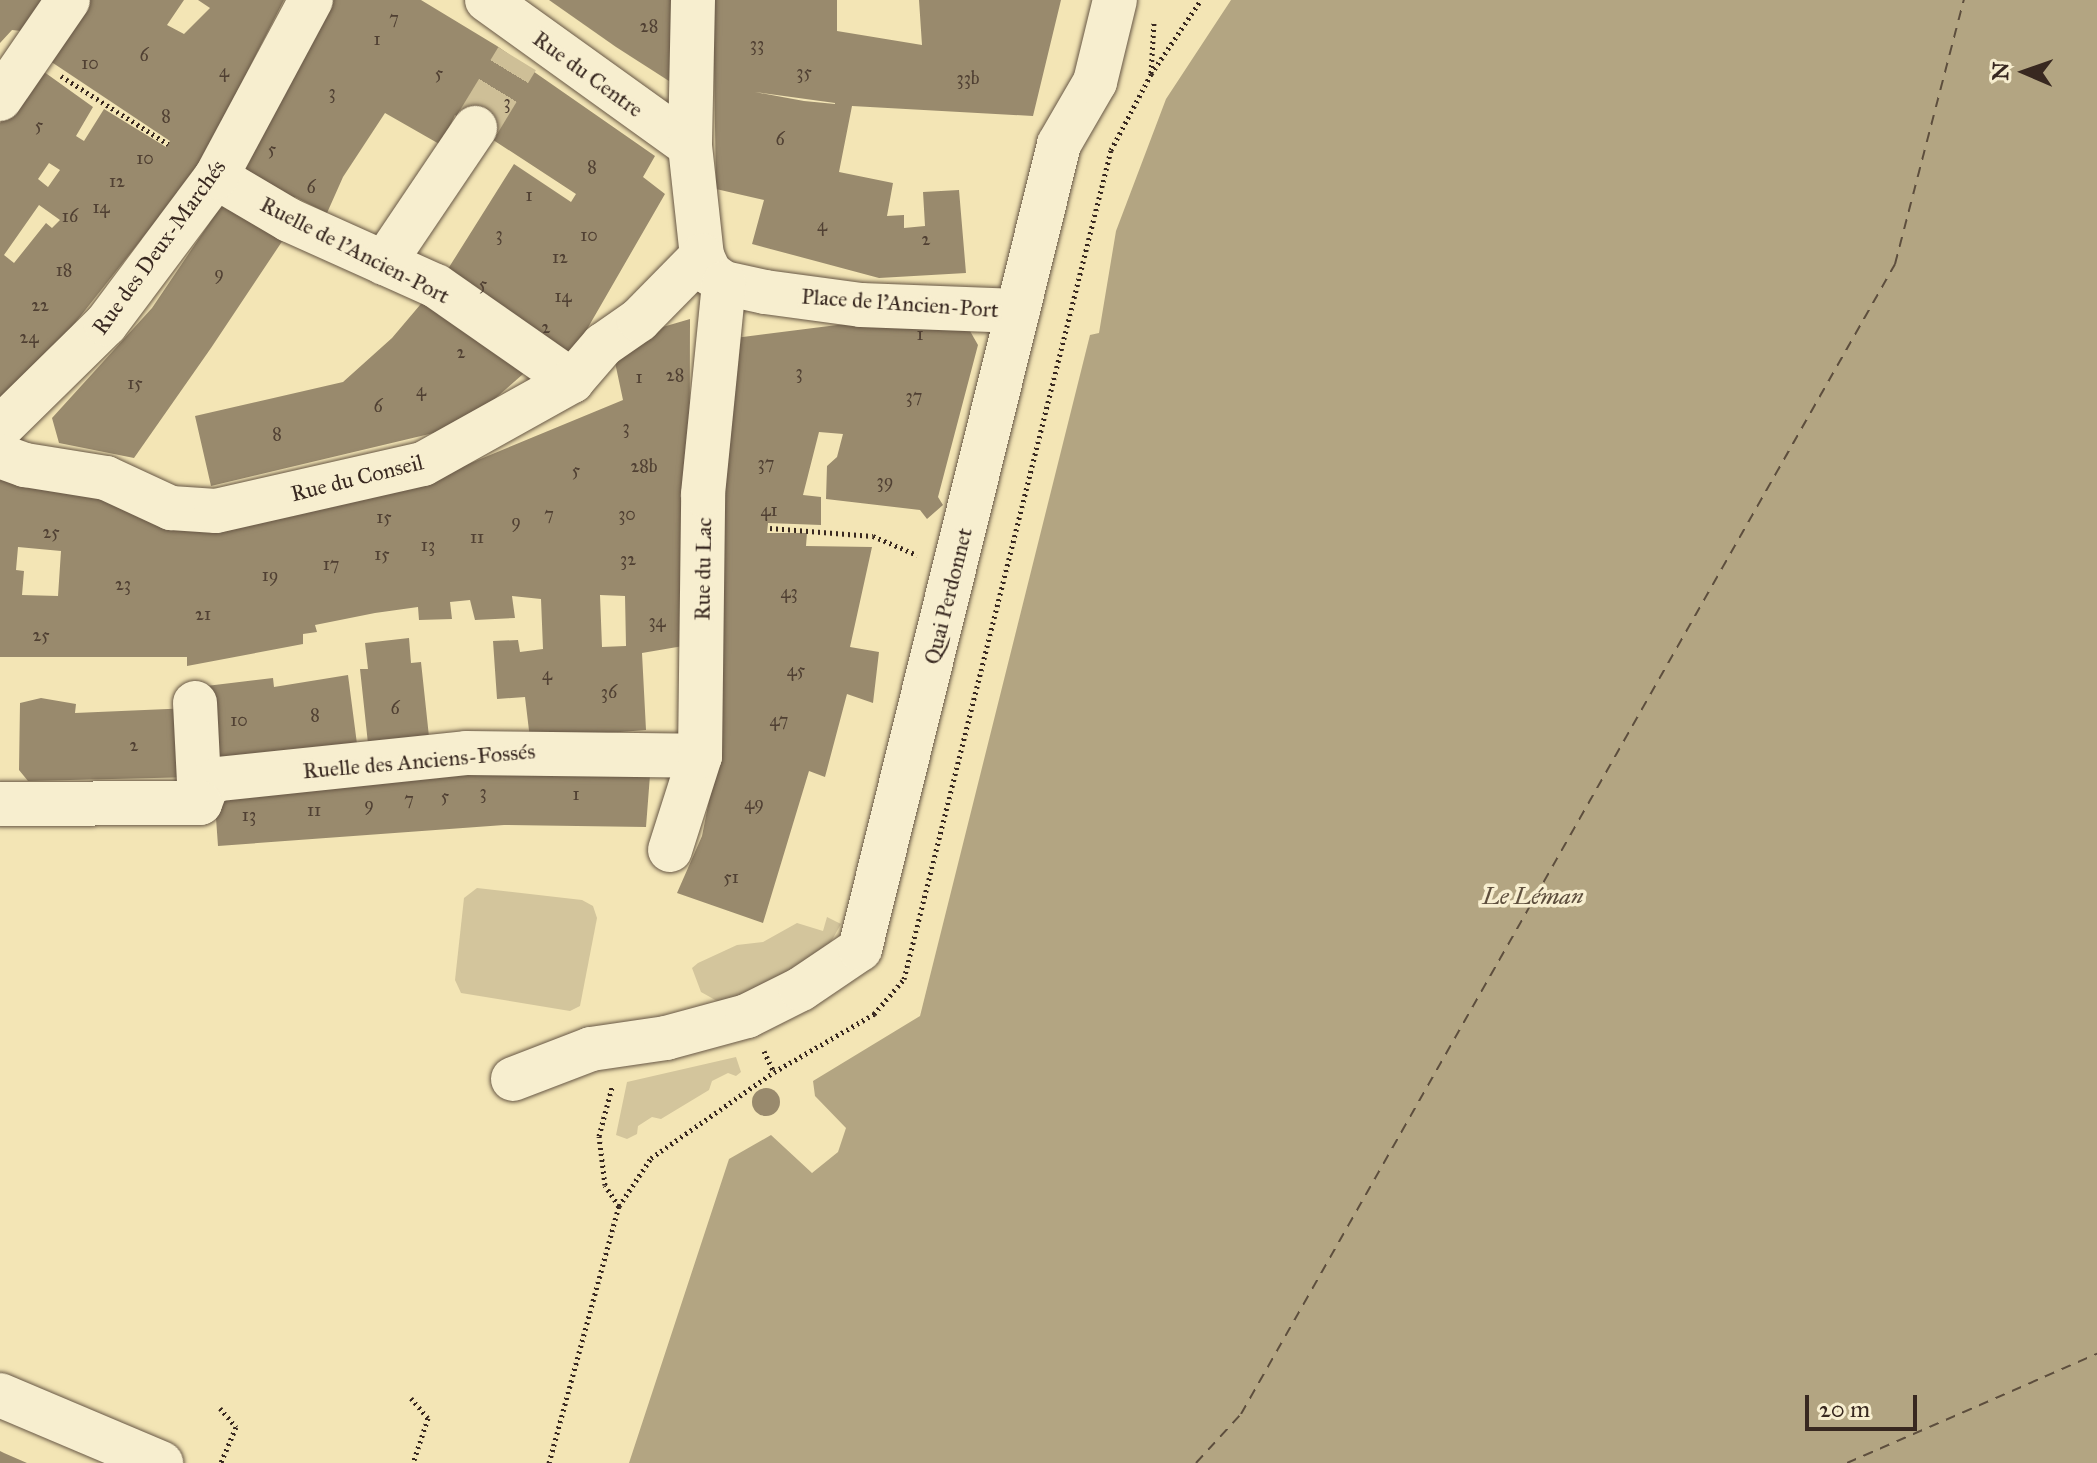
<!DOCTYPE html>
<meta charset="utf-8">
<style>
body{margin:0}
#map{position:relative;width:2097px;height:1463px;overflow:hidden;background:#f3e5b5;font-family:"IM FELL Great Primer",serif}
div>[style]{position:absolute}
[style*='--x']{left:calc(var(--x)*1px);top:calc(var(--y)*1px);width:calc(var(--w)*1px);rotate:calc(var(--a)*1deg)}
.green>*{inset:0;background:#d3c59c}
.water>*{inset:0;background:#b3a582}
.ferry>*{height:2px;margin-top:-1px;transform-origin:0;background:repeating-linear-gradient(90deg,#5d4e3d 0 10px,transparent 0 18px)}
.building>*{inset:0;background:#998a6d}
.round{border-radius:50%}
.minor-tunnel>*{height:44px;margin-top:-22px;transform-origin:0;background:repeating-linear-gradient(90deg,#cebf97 0 44px,transparent 0 66px)}
.path>*{height:5px;margin-top:-2.5px;transform-origin:0;background:repeating-linear-gradient(90deg,#382820 0 2px,transparent 0 6px)}
.roads{filter:drop-shadow(0 0 2px #675745) drop-shadow(0 0 2px #675745)}
.minor>*{height:44px;margin:-22px;padding:0 22px;transform-origin:22px;border-radius:22px;background:#f7eecf}
span{translate:-50% -50%;white-space:nowrap;text-align:center;line-height:1.15;-webkit-text-stroke:7px #f7eecf;paint-order:stroke}
.number-label{font-size:18px;color:#504033}
.number-label span{-webkit-text-stroke-width:0}
.street-label{font-size:22px;color:#382820}
.water-label{font-size:24px;color:#5d4e3d;font-style:italic}
.north{position:absolute;left:1985px;top:32px;width:80px;height:80px;-webkit-text-stroke:6px #f7eecf;paint-order:stroke;rotate:272deg;font-size:22px;font-weight:700;line-height:32px;text-align:center;color:#382820}
.north::after{content:'';display:block;margin:auto;width:28px;height:36px;background:#382820;clip-path:polygon(50% 0,100% 100%,50% 72%,0 100%)}
.scale{position:absolute;left:1805px;top:1395px;width:112px;height:36px;box-sizing:border-box;border:4px solid #382820;border-top:0;padding-left:10px;font-size:24px;line-height:28px;white-space:nowrap;color:#382820;-webkit-text-stroke:6px #f7eecf;paint-order:stroke}
</style>
<div id="map">
<div class="green">
<i style="clip-path:polygon(477px 888px,582px 900px,593px 906px,597px 918px,580px 1006px,570px 1011px,461px 993px,455px 980px,464px 898px)"></i>
<i style="clip-path:polygon(827px 917px,841px 924px,820px 961px,726px 1006px,701px 992px,692px 968px,698px 963px,737px 945px,763px 942px,797px 923px,823px 931px)"></i>
<i style="clip-path:polygon(736px 1057px,741px 1072px,736px 1076px,728px 1073px,712px 1081px,709px 1090px,661px 1119px,652px 1117px,638px 1126px,637px 1134px,627px 1139px,616px 1135px,627px 1082px)"></i>
</div>
<div class="water">
<i style="clip-path:polygon(1231px 0,2097px 0,2097px 1463px,629px 1463px,729px 1159px,771px 1135px,812px 1173px,838px 1152px,846px 1128px,815px 1096px,813px 1081px,920px 1016px,1090px 335px,1099px 333px,1116px 231px,1166px 99px)"></i>
</div>
<div class="ferry">
<i style="--x:1196;--y:1463;--w:67;--a:-47.4"></i>
<i style="--x:1241;--y:1414;--w:1323;--a:-60.37"></i>
<i style="--x:1895;--y:264;--w:273;--a:-75.4"></i>
<i style="--x:1847;--y:1463;--w:273;--a:-23.6"></i>
</div>
<div class="building">
<i style="clip-path:polygon(0 0,53px 0,21px 31px,12px 30px,0 43px)"></i>
<i style="clip-path:polygon(evenodd,86px 0,184px 0,167px 25px,184px 34px,210px 8px,198px 0,284px 0,198px 168px,44px 362px,0 399px,0 123px,40px 69px,93px 107px,76px 136px,84px 141px,104px 109px,166px 147px,170px 141px,47px 59px,86px 0,49px 163px,60px 170px,48px 187px,38px 179px,49px 163px,86px 0,39px 205px,60px 220px,52px 228px,46px 223px,14px 263px,4px 255px,39px 205px)"></i>
<i style="clip-path:polygon(327px 0,421px 0,497px 46px,655px 156px,643px 177px,665px 194px,586px 331px,563px 358px,441px 280px,514px 164px,571px 202px,576px 194px,455px 115px,441px 145px,385px 113px,343px 177px,327px 213px,295px 197px,292px 202px,232px 168px)"></i>
<i style="clip-path:polygon(549px 0,675px 0,669px 81px,616px 47px)"></i>
<i style="clip-path:polygon(evenodd,713px 0,837px 0,837px 31px,922px 45px,919px 0,1061px 0,1033px 116px,852px 106px,839px 172px,893px 183px,887px 216px,904px 215px,904px 228px,925px 226px,923px 192px,959px 190px,966px 273px,879px 278px,752px 244px,764px 200px,716px 189px,713px 0,755px 92px,835px 103px,835px 104px,804px 101px,755px 92px)"></i>
<i style="clip-path:polygon(227px 197px,285px 237px,211px 348px,134px 458px,59px 443px,52px 418px,152px 308px)"></i>
<i style="clip-path:polygon(431px 292px,531px 367px,482px 410px,442px 431px,211px 486px,195px 416px,343px 382px,392px 338px)"></i>
<i style="clip-path:polygon(evenodd,690px 319px,689px 645px,642px 653px,646px 730px,530px 739px,525px 697px,497px 699px,493px 641px,518px 640px,520px 652px,543px 649px,541px 599px,512px 596px,515px 618px,475px 620px,470px 600px,450px 602px,452px 619px,419px 620px,418px 607px,375px 613px,315px 625px,317px 632px,303px 634px,303px 644px,187px 666px,187px 657px,0 657px,0 480px,91px 491px,164px 527px,437px 477px,623px 400px,613px 353px,649px 331px,690px 319px,18px 547px,61px 551px,58px 596px,22px 595px,24px 571px,16px 570px,18px 547px,690px 319px,600px 595px,625px 596px,626px 646px,602px 647px,600px 595px)"></i>
<i style="clip-path:polygon(869px 321px,966px 324px,978px 345px,938px 497px,943px 505px,927px 519px,920px 510px,826px 499px,827px 466px,837px 457px,843px 434px,819px 432px,803px 495px,821px 497px,821px 525px,768px 523px,767px 533px,807px 533px,806px 546px,872px 547px,850px 647px,879px 652px,873px 703px,847px 694px,825px 777px,809px 771px,763px 923px,677px 893px,702px 836px,720px 745px,715px 637px,735px 338px)"></i>
<i style="clip-path:polygon(409px 638px,411px 663px,421px 662px,430px 746px,369px 753px,360px 669px,368px 669px,365px 643px)"></i>
<i style="clip-path:polygon(348px 675px,357px 744px,208px 774px,198px 687px,273px 678px,274px 687px)"></i>
<i style="clip-path:polygon(41px 698px,76px 704px,75px 713px,191px 708px,196px 777px,28px 781px,19px 770px,20px 703px)"></i>
<i style="clip-path:polygon(651px 762px,646px 827px,504px 825px,218px 846px,214px 790px)"></i>
<i class="round" style="left:752px;top:1088px;width:28px;height:28px"></i>
<i style="clip-path:polygon(0 1451px,4px 1453px,27px 1463px,0 1463px)"></i>
</div>
<div class="minor-tunnel">
<i style="--x:475;--y:128;--w:81;--a:-58.7"></i>
</div>
<div class="path">
<i style="--x:1151;--y:73;--w:50;--a:-86.6"></i>
<i style="--x:61;--y:76;--w:127;--a:32.4"></i>
<i style="--x:770;--y:528;--w:103;--a:4.4"></i>
<i style="--x:873;--y:536;--w:48;--a:23.4"></i>
<i style="--x:764;--y:1051;--w:23;--a:65"></i>
<i style="--x:619;--y:1206;--w:58;--a:-56.3"></i>
<i style="--x:651;--y:1158;--w:150;--a:-35"></i>
<i style="--x:774;--y:1072;--w:116;--a:-30.1"></i>
<i style="--x:874;--y:1014;--w:46;--a:-49.4"></i>
<i style="--x:904;--y:979;--w:854;--a:-75.98"></i>
<i style="--x:1111;--y:150;--w:86;--a:-62.2"></i>
<i style="--x:1151;--y:74;--w:89;--a:-56"></i>
<i style="--x:411;--y:1398;--w:26;--a:50"></i>
<i style="--x:428;--y:1418;--w:47;--a:108.4"></i>
<i style="--x:220;--y:1408;--w:25;--a:50"></i>
<i style="--x:236;--y:1427;--w:39;--a:113"></i>
<i style="--x:549;--y:1463;--w:266;--a:-74.8"></i>
<i style="--x:619;--y:1206;--w:25;--a:-124"></i>
<i style="--x:605;--y:1185;--w:49;--a:-97"></i>
<i style="--x:599;--y:1136;--w:51;--a:-75.1"></i>
</div>
<div class="roads">
<div class="minor">
<i style="--x:487;--y:0;--w:250;--a:35.7"></i>
<i style="--x:693;--y:0;--w:146;--a:91.2"></i>
<i style="--x:690;--y:146;--w:111;--a:83.8"></i>
<i style="--x:702;--y:256;--w:19;--a:65"></i>
<i style="--x:710;--y:273;--w:17;--a:36"></i>
<i style="--x:724;--y:283;--w:42;--a:12.4"></i>
<i style="--x:765;--y:292;--w:97;--a:7.7"></i>
<i style="--x:861;--y:305;--w:157;--a:2.2"></i>
<i style="--x:0;--y:99;--w:120;--a:-55.5"></i>
<i style="--x:216;--y:177;--w:85;--a:30.5"></i>
<i style="--x:289;--y:220;--w:161;--a:24.2"></i>
<i style="--x:436;--y:286;--w:166;--a:34.9"></i>
<i style="--x:384;--y:263;--w:163;--a:-56"></i>
<i style="--x:0;--y:428;--w:148;--a:-44.5"></i>
<i style="--x:106;--y:324;--w:184;--a:-53.2"></i>
<i style="--x:216;--y:177;--w:201;--a:-61.8"></i>
<i style="--x:0;--y:456;--w:27;--a:20"></i>
<i style="--x:25;--y:465;--w:82;--a:9.1"></i>
<i style="--x:106;--y:478;--w:72;--a:24.8"></i>
<i style="--x:171;--y:508;--w:45;--a:3.8"></i>
<i style="--x:216;--y:511;--w:212;--a:-12.8"></i>
<i style="--x:423;--y:464;--w:171;--a:-29.1"></i>
<i style="--x:572;--y:381;--w:48;--a:-49.3"></i>
<i style="--x:603;--y:345;--w:44;--a:-34.8"></i>
<i style="--x:639;--y:320;--w:90;--a:-45.5"></i>
<i style="--x:195;--y:703;--w:100;--a:87.1"></i>
<i style="--x:200;--y:803;--w:19;--a:-69"></i>
<i style="--x:207;--y:785;--w:13;--a:-27"></i>
<i style="--x:219;--y:779;--w:248;--a:-6"></i>
<i style="--x:466;--y:753;--w:234;--a:0.7"></i>
<i style="--x:0;--y:804;--w:200;--a:-0.3"></i>
<i style="--x:670;--y:850;--w:99;--a:-72.3"></i>
<i style="--x:700;--y:756;--w:262;--a:-89.3"></i>
<i style="--x:703;--y:494;--w:212;--a:-84.3"></i>
<i style="--x:513;--y:1079;--w:84;--a:-21"></i>
<i style="--x:591;--y:1049;--w:76;--a:-8.3"></i>
<i style="--x:666;--y:1038;--w:84;--a:-15.2"></i>
<i style="--x:747;--y:1016;--w:60;--a:-26.6"></i>
<i style="--x:801;--y:989;--w:71;--a:-34.1"></i>
<i style="--x:860;--y:949;--w:829;--a:-76.11"></i>
<i style="--x:1059;--y:144;--w:72;--a:-59.9"></i>
<i style="--x:1095;--y:82;--w:84;--a:-76.3"></i>
<i style="--x:0;--y:1395;--w:175;--a:22.9"></i>
</div>
</div>
<div class="number-label">
<span style="left:394px;top:18px">7</span>
<span style="left:649px;top:26px">28</span>
<span style="left:377px;top:39px">1</span>
<span style="left:757px;top:44px">33</span>
<span style="left:144px;top:55px">6</span>
<span style="left:90px;top:63px">10</span>
<span style="left:224px;top:71px">4</span>
<span style="left:804px;top:72px">35</span>
<span style="left:439px;top:73px">5</span>
<span style="left:968px;top:78px">33b</span>
<span style="left:332px;top:92px">3</span>
<span style="left:507px;top:102px">3</span>
<span style="left:166px;top:116px">8</span>
<span style="left:39px;top:125px">5</span>
<span style="left:780px;top:139px">6</span>
<span style="left:272px;top:149px">5</span>
<span style="left:145px;top:158px">10</span>
<span style="left:592px;top:167px">8</span>
<span style="left:117px;top:181px">12</span>
<span style="left:311px;top:187px">6</span>
<span style="left:529px;top:195px">1</span>
<span style="left:101px;top:207px">14</span>
<span style="left:70px;top:216px">16</span>
<span style="left:822px;top:225px">4</span>
<span style="left:499px;top:234px">3</span>
<span style="left:589px;top:235px">10</span>
<span style="left:926px;top:239px">2</span>
<span style="left:560px;top:257px">12</span>
<span style="left:64px;top:270px">18</span>
<span style="left:219px;top:273px">9</span>
<span style="left:483px;top:284px">5</span>
<span style="left:563px;top:296px">14</span>
<span style="left:40px;top:305px">22</span>
<span style="left:546px;top:327px">2</span>
<span style="left:920px;top:334px">1</span>
<span style="left:29px;top:337px">24</span>
<span style="left:461px;top:352px">2</span>
<span style="left:799px;top:372px">3</span>
<span style="left:675px;top:375px">28</span>
<span style="left:639px;top:377px">1</span>
<span style="left:135px;top:383px">15</span>
<span style="left:421px;top:390px">4</span>
<span style="left:914px;top:396px">37</span>
<span style="left:378px;top:406px">6</span>
<span style="left:626px;top:427px">3</span>
<span style="left:277px;top:434px">8</span>
<span style="left:766px;top:463px">37</span>
<span style="left:644px;top:466px">28b</span>
<span style="left:576px;top:470px">5</span>
<span style="left:885px;top:481px">39</span>
<span style="left:769px;top:510px">41</span>
<span style="left:549px;top:514px">7</span>
<span style="left:627px;top:514px">30</span>
<span style="left:384px;top:517px">15</span>
<span style="left:516px;top:521px">9</span>
<span style="left:51px;top:532px">25</span>
<span style="left:477px;top:537px">11</span>
<span style="left:428px;top:545px">13</span>
<span style="left:382px;top:554px">15</span>
<span style="left:628px;top:559px">32</span>
<span style="left:331px;top:564px">17</span>
<span style="left:270px;top:575px">19</span>
<span style="left:123px;top:584px">23</span>
<span style="left:789px;top:592px">43</span>
<span style="left:203px;top:614px">21</span>
<span style="left:657px;top:621px">34</span>
<span style="left:41px;top:635px">25</span>
<span style="left:796px;top:670px">45</span>
<span style="left:547px;top:674px">4</span>
<span style="left:609px;top:692px">36</span>
<span style="left:395px;top:708px">6</span>
<span style="left:315px;top:715px">8</span>
<span style="left:239px;top:720px">10</span>
<span style="left:779px;top:720px">47</span>
<span style="left:134px;top:745px">2</span>
<span style="left:483px;top:792px">3</span>
<span style="left:576px;top:794px">1</span>
<span style="left:445px;top:796px">5</span>
<span style="left:409px;top:799px">7</span>
<span style="left:754px;top:803px">49</span>
<span style="left:369px;top:804px">9</span>
<span style="left:314px;top:810px">11</span>
<span style="left:249px;top:815px">13</span>
<span style="left:731px;top:877px">51</span>
</div>
<div class="street-label">
<span style="left:588px;top:74px;rotate:36deg">Rue du Centre</span>
<span style="left:159px;top:247px;rotate:-54deg">Rue des Deux-Marchés</span>
<span style="left:355px;top:250px;rotate:27deg">Ruelle de l'Ancien-Port</span>
<span style="left:900px;top:303px;rotate:4deg">Place de l'Ancien-Port</span>
<span style="left:357px;top:478px;rotate:-14deg">Rue du Conseil</span>
<span style="left:703px;top:569px;rotate:-89deg">Rue du Lac</span>
<span style="left:948px;top:596px;rotate:-76deg">Quai Perdonnet</span>
<span style="left:419px;top:761px;rotate:-5deg">Ruelle des Anciens-Fossés</span>
</div>
<div class="water-label">
<span style="left:1533px;top:897px">Le Léman</span>
</div>
<div class="north">N</div>
<div class="scale">20 m</div>
</div>
